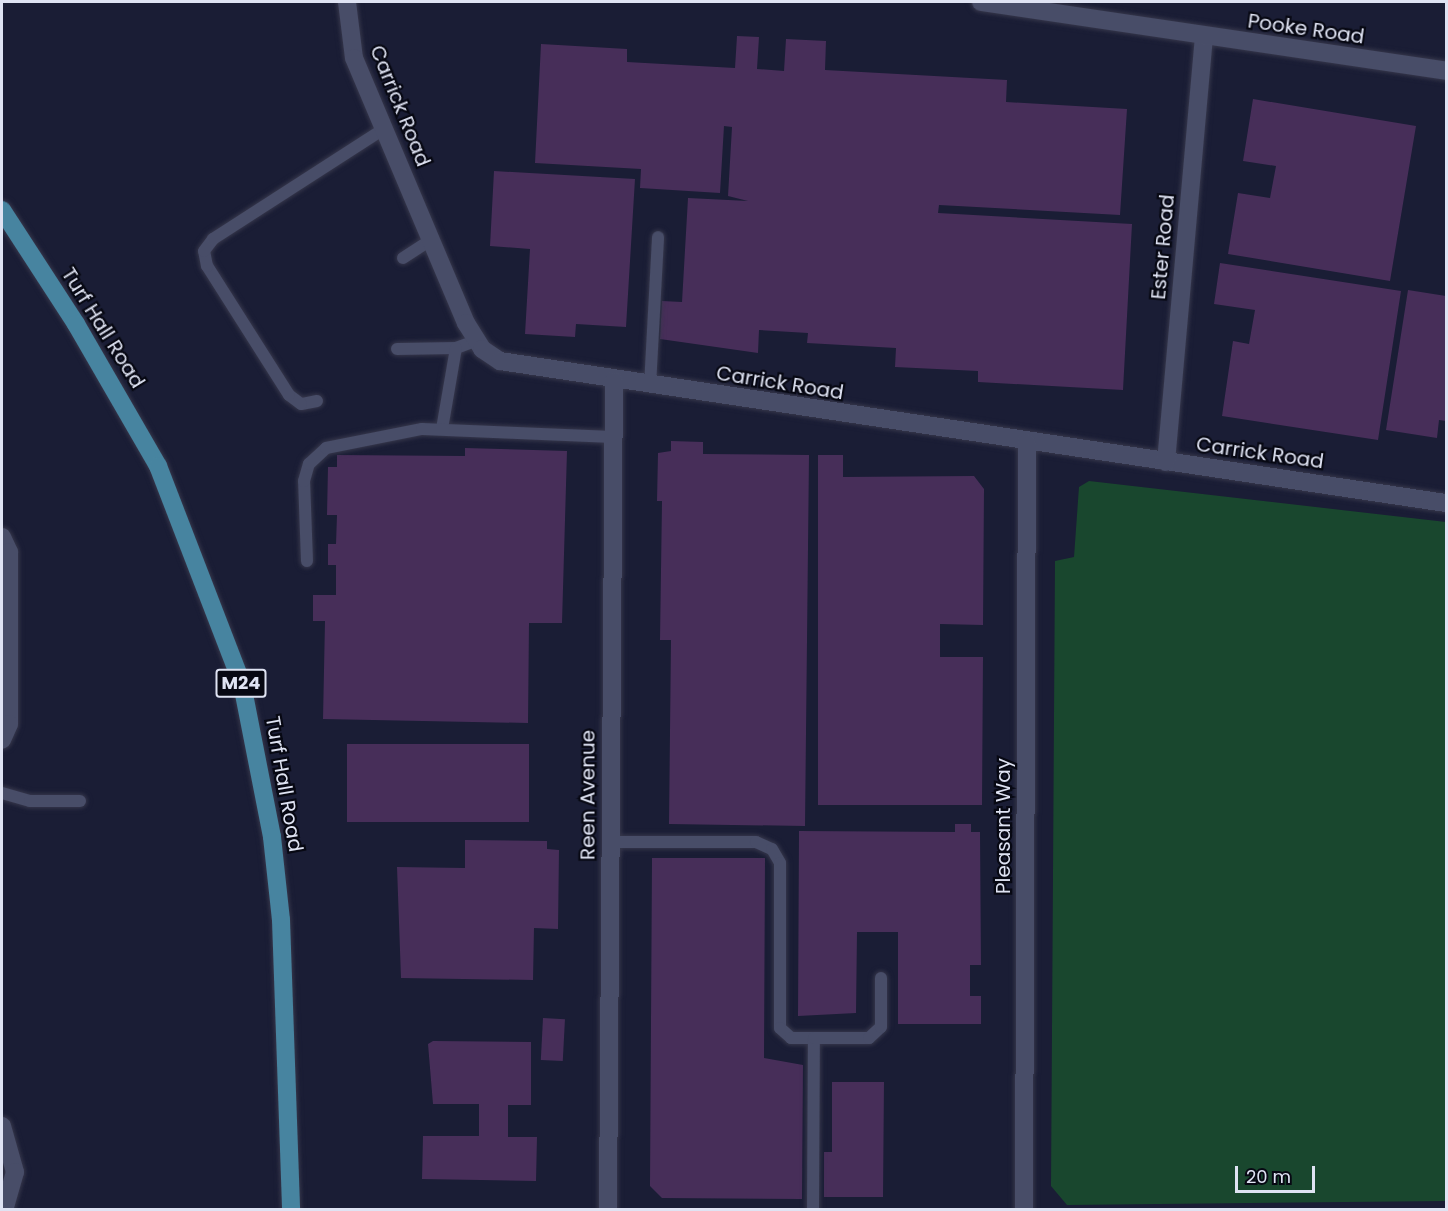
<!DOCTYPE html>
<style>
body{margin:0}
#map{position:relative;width:1448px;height:1211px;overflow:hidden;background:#1a1d35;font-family:Poppins,sans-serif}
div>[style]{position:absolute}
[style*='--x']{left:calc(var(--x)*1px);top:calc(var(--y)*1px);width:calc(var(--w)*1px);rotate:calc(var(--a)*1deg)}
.green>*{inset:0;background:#19472e}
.building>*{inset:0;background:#472e59;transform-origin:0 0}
.roads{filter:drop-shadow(0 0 2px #36374b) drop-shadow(0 0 2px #36374b)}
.service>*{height:12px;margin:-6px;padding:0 6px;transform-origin:6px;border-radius:6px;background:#484d68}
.minor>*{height:18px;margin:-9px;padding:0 9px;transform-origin:9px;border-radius:9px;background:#484d68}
.tertiary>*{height:18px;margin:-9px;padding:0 9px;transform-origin:9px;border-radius:9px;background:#484d68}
.primary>*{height:18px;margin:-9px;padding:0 9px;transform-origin:9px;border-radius:9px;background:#4784a0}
span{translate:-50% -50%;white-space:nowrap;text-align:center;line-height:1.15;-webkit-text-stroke:4.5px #070813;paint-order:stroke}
.shield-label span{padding:2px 4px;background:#070813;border:2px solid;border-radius:4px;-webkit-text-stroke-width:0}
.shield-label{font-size:18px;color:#dfe3f3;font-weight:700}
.street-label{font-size:20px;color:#dfe3f3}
.frame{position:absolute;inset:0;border:3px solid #dfe3f3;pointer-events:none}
.scale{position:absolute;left:1235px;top:1166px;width:80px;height:27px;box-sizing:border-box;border:3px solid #dfe3f3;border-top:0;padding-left:8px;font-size:18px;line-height:21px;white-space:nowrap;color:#dfe3f3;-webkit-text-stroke:4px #070813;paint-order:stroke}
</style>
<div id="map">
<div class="green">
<i style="clip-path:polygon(1089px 481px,1446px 522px,1446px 1201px,1067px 1205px,1051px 1186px,1055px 561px,1074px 557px,1079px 487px)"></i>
</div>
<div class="building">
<i style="clip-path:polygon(737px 36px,759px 37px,757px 69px,784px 71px,786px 39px,826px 41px,825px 70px,1007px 80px,1006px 102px,1127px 109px,1120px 215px,939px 205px,938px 213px,1132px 224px,1123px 390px,978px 382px,978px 371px,895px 367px,896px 348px,807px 343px,808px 333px,759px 330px,758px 353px,660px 339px,662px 301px,682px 302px,688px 198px,748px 201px,728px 196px,732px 127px,724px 126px,720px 193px,640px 188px,641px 169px,535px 163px,541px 44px,627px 49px,627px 62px,735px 68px)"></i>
<i style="clip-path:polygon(1253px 99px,1416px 126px,1390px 281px,1228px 254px,1238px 193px,1270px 198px,1276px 166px,1243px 161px)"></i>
<i style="clip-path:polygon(494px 171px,635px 179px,626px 327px,576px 324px,575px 337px,525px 334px,530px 249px,490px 246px)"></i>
<i style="clip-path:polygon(1220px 263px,1401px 291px,1378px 440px,1222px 416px,1233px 341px,1249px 344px,1255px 310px,1214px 304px)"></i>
<i style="clip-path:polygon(1408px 290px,1446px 296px,1446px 421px,1439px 420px,1437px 438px,1386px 430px)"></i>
<i style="clip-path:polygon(671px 441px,703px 442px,703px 454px,809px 455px,805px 826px,669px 824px,671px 640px,660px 640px,662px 501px,657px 501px,658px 453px,671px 451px)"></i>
<i style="clip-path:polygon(465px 448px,567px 451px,562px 623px,529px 623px,528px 723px,323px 719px,325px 621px,313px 621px,313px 595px,336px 595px,336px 565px,328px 565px,328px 544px,336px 544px,337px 515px,327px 515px,328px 467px,337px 467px,337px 455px,465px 456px)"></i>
<i style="clip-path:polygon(818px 455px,843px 455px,843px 477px,974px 476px,984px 489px,983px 625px,940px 624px,940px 657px,983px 657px,982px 805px,818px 805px)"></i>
<i style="left:347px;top:744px;width:182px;height:78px"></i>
<i style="clip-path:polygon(955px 824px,971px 824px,971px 832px,980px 832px,981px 965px,970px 965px,970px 996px,981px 996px,981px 1024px,898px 1024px,898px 932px,857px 932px,856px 1013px,798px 1016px,799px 831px,955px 832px)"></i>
<i style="clip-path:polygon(465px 840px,547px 841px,547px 849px,559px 850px,558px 929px,534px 928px,533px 980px,401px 978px,397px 867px,465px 868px)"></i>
<i style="clip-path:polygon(652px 858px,765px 858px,764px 1058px,803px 1065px,802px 1199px,662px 1198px,650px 1186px)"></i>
<i style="left:543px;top:1018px;width:22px;height:42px;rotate:3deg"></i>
<i style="clip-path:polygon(433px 1041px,531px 1042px,531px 1105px,508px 1105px,508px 1137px,537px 1137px,536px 1181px,422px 1179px,423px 1136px,479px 1136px,479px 1104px,433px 1104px,428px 1044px)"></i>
<i style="clip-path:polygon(832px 1082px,884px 1082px,883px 1197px,824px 1197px,824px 1152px,832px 1152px)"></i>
</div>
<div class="roads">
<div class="service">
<i style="--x:403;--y:258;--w:33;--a:-33"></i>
<i style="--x:397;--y:349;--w:59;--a:-1"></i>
<i style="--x:456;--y:348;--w:20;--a:-20"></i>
<i style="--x:650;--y:386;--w:149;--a:-86.9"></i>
<i style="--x:317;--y:401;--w:16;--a:169"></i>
<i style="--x:301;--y:404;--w:15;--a:-143"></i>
<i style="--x:289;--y:395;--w:153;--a:-122.4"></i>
<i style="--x:207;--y:266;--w:15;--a:-101"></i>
<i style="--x:204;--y:251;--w:15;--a:-53"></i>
<i style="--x:213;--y:239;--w:203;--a:-32.8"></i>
<i style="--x:442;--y:429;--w:82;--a:-80.2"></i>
<i style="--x:307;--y:561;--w:80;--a:-92.1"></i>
<i style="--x:304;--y:481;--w:18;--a:-74"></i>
<i style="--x:309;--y:464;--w:23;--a:-43"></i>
<i style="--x:326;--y:448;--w:98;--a:-11.2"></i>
<i style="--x:422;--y:429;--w:191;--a:2.4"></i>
<i style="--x:2;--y:793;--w:29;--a:16"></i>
<i style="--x:30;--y:801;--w:50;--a:0"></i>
<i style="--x:610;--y:842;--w:146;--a:0"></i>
<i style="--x:756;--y:842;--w:17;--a:24"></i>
<i style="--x:772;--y:849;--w:16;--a:60"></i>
<i style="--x:780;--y:863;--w:165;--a:90"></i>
<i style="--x:780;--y:1028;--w:15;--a:42"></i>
<i style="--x:791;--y:1038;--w:23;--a:0"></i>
<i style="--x:813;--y:1210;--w:172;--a:-89.7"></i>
<i style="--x:814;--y:1038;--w:55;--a:0"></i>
<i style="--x:869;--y:1038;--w:16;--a:-43"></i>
<i style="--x:881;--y:1027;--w:49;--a:-90"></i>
</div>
<div class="minor">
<i style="--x:347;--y:2;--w:56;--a:82.9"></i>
<i style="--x:354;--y:58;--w:288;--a:67.1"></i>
<i style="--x:466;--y:323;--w:31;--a:58"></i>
<i style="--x:482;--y:349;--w:22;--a:34"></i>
<i style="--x:500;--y:361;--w:957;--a:8.54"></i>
<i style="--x:1166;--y:462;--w:427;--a:-84.9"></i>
<i style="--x:2;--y:537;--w:17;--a:65"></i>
<i style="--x:9;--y:552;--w:172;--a:90"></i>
<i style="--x:9;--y:724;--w:17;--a:114"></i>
<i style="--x:2;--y:1126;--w:48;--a:74.2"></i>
<i style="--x:15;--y:1172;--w:40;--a:106"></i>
<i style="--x:608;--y:1210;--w:829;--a:-89.59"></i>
<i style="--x:1024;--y:1210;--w:767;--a:-89.78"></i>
</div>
<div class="tertiary">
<i style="--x:981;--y:2;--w:470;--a:8.4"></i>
</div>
<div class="primary">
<i style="--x:2;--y:210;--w:136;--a:57"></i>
<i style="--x:76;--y:324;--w:164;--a:60"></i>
<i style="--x:158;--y:466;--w:234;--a:68.9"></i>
<i style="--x:242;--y:684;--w:156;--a:78.9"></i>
<i style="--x:272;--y:837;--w:83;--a:83.8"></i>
<i style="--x:281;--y:920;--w:290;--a:88"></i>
</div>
</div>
<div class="shield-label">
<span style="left:241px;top:683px">M24</span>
</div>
<div class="street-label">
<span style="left:1306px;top:29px;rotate:8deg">Pooke Road</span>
<span style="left:400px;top:106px;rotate:68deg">Carrick Road</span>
<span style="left:1163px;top:247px;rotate:-85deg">Ester Road</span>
<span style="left:103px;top:328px;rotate:58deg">Turf Hall Road</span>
<span style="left:780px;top:383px;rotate:9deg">Carrick Road</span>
<span style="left:1260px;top:453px;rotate:8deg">Carrick Road</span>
<span style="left:284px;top:784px;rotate:80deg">Turf Hall Road</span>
<span style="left:588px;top:795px;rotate:-90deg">Reen Avenue</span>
<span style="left:1003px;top:826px;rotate:-90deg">Pleasant Way</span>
</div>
<div class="frame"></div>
<div class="scale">20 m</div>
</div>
